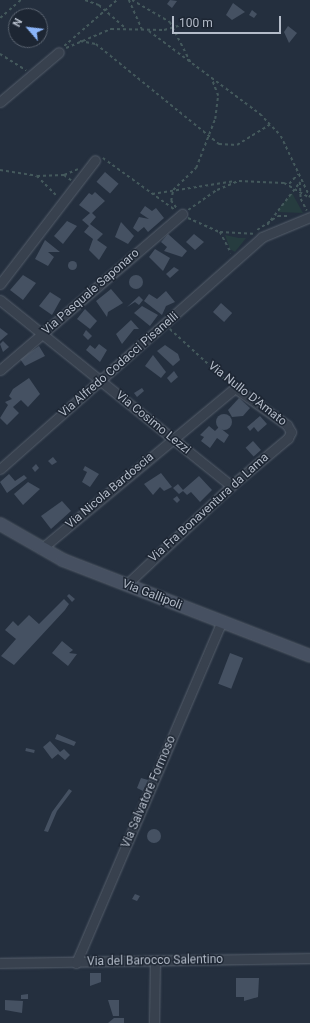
<!DOCTYPE html>
<style>
body{margin:0}
#map{position:relative;width:310px;height:1023px;overflow:hidden;background:#242f3e;font-family:Roboto,sans-serif}
div>[style]{position:absolute}
[style*='--x']{left:calc(var(--x)*1px);top:calc(var(--y)*1px);width:calc(var(--w)*1px);rotate:calc(var(--a)*1deg)}
.green>*{inset:0;background:#263c3f}
.building>*{inset:0;background:#455162;transform-origin:0 0}
.round{border-radius:50%}
.path>*{height:1.5px;margin-top:-0.75px;transform-origin:0;background:repeating-linear-gradient(90deg,#44595c 0 3px,transparent 0 6px)}
.roads{filter:drop-shadow(0 0 1px #565f6c) drop-shadow(0 0 1px #565f6c)}
.minor>*{height:9px;margin:-4.5px;padding:0 4.5px;transform-origin:4.5px;border-radius:4.5px;background:#38414e}
.secondary>*{height:12px;margin:-6px;padding:0 6px;transform-origin:6px;border-radius:6px;background:#465061}
span{translate:-50% -50%;white-space:nowrap;text-align:center;line-height:1.15;-webkit-text-stroke:3px #1d2633;paint-order:stroke}
.street-label{font-size:12px;color:#b4bcc9}
.north{position:absolute;left:8px;top:8px;width:40px;height:40px;box-sizing:border-box;background:#1d2633;border:1px solid #59626f;border-radius:50%;rotate:298deg;font-size:11px;font-weight:700;line-height:16px;text-align:center;color:#b4bcc9}
.north::after{content:'';display:block;margin:auto;width:14px;height:18px;background:#8ab4f8;clip-path:polygon(50% 0,100% 100%,50% 72%,0 100%)}
.scale{position:absolute;left:172px;top:16px;width:109px;height:18px;box-sizing:border-box;border:2px solid #b4bcc9;border-top:0;padding-left:5px;font-size:12px;line-height:14px;white-space:nowrap;color:#b4bcc9;-webkit-text-stroke:3px #1d2633;paint-order:stroke}
</style>
<div id="map">
<div class="green">
<i style="clip-path:polygon(292px 193px,303px 213px,278px 212px,280px 207px)"></i>
<i style="clip-path:polygon(225px 235px,239px 238px,246px 238px,235px 252px,230px 249px)"></i>
</div>
<div class="building">
<i style="clip-path:polygon(170px 0,177px 1px,172px 8px,167px 4px)"></i>
<i style="clip-path:polygon(233px 3px,245px 12px,232px 20px,226px 15px)"></i>
<i style="clip-path:polygon(252px 10px,257px 14px,254px 18px,249px 15px)"></i>
<i style="clip-path:polygon(288px 26px,297px 33px,289px 43px,284px 32px)"></i>
<i style="left:105px;top:172px;width:18px;height:13px;rotate:41deg"></i>
<i style="clip-path:polygon(95px 192px,105px 201px,92px 213px,96px 217px,90px 224px,103px 234px,97px 240px,107px 247px,99px 260px,89px 250px,93px 239px,84px 232px,89px 226px,82px 220px,90px 213px,79px 205px,89px 193px,92px 195px)"></i>
<i style="clip-path:polygon(145px 206px,152px 211px,156px 208px,164px 218px,148px 232px,144px 227px,138px 232px,133px 228px,139px 217px,149px 219px,140px 213px)"></i>
<i style="clip-path:polygon(67px 221px,77px 226px,63px 244px,54px 236px)"></i>
<i style="clip-path:polygon(121px 222px,134px 236px,128px 244px,115px 237px)"></i>
<i style="clip-path:polygon(168px 234px,187px 251px,182px 257px,164px 251px,167px 247px,161px 242px)"></i>
<i style="clip-path:polygon(194px 234px,204px 242px,195px 250px,186px 242px)"></i>
<i style="clip-path:polygon(45px 240px,60px 252px,48px 252px,54px 257px,48px 266px,35px 259px)"></i>
<i style="clip-path:polygon(155px 249px,170px 258px,163px 271px,149px 257px)"></i>
<i class="round" style="left:67.5px;top:260.5px;width:9px;height:9px"></i>
<i style="clip-path:polygon(174px 267px,179px 270px,170px 278px,166px 274px)"></i>
<i style="clip-path:polygon(23px 275px,36px 283px,23px 300px,10px 290px)"></i>
<i class="round" style="left:129px;top:275px;width:14px;height:14px"></i>
<i style="clip-path:polygon(111px 289px,123px 303px,108px 312px,107px 317px,96px 301px)"></i>
<i style="clip-path:polygon(166px 291px,175px 302px,166px 306px,162px 315px,144px 301px,149px 294px,157px 299px)"></i>
<i style="clip-path:polygon(50px 292px,61px 299px,52px 315px,39px 306px)"></i>
<i style="clip-path:polygon(139px 296px,143px 300px,139px 305px,135px 302px,127px 307px)"></i>
<i style="left:221px;top:303px;width:15px;height:12px;rotate:42deg"></i>
<i style="clip-path:polygon(142px 306px,158px 315px,150px 326px,134px 313px)"></i>
<i style="clip-path:polygon(85px 309px,97px 321px,90px 329px,77px 319px)"></i>
<i style="clip-path:polygon(131px 320px,139px 329px,134px 329px,122px 344px,116px 334px)"></i>
<i style="clip-path:polygon(0 328px,8px 334px,0 341px)"></i>
<i style="clip-path:polygon(86px 330px,92px 336px,88px 340px,83px 335px)"></i>
<i style="clip-path:polygon(3px 341px,9px 347px,3px 352px,0 344px)"></i>
<i style="clip-path:polygon(99px 344px,107px 350px,100px 362px,86px 350px,90px 345px,95px 349px)"></i>
<i style="clip-path:polygon(165px 345px,178px 354px,180px 360px,173px 366px,157px 351px)"></i>
<i style="clip-path:polygon(39px 346px,45px 356px,25px 366px,20px 359px)"></i>
<i style="clip-path:polygon(153px 355px,166px 372px,161px 378px,145px 366px)"></i>
<i style="clip-path:polygon(174px 371px,178px 377px,171px 383px,167px 378px)"></i>
<i style="clip-path:polygon(29px 378px,40px 394px,28px 407px,21px 400px,13px 407px,19px 413px,7px 425px,0 418px,8px 405px,5px 402px,12px 399px,9px 396px,13px 389px)"></i>
<i style="clip-path:polygon(142px 388px,144px 391px,137px 397px,134px 393px)"></i>
<i style="clip-path:polygon(239px 398px,250px 408px,243px 416px,232px 417px,228px 410px)"></i>
<i class="round" style="left:216px;top:414px;width:16px;height:16px"></i>
<i style="clip-path:polygon(260px 416px,267px 424px,258px 432px,254px 427px,250px 431px,247px 427px)"></i>
<i style="clip-path:polygon(209px 426px,215px 431px,219px 427px,229px 435px,224px 443px,217px 438px,210px 448px,201px 441px,204px 437px,200px 435px)"></i>
<i style="left:253px;top:441px;width:12px;height:10px;rotate:48deg"></i>
<i style="clip-path:polygon(53px 457px,57px 462px,52px 465px,48px 461px)"></i>
<i style="clip-path:polygon(36px 464px,39px 468px,35px 472px,32px 468px)"></i>
<i style="clip-path:polygon(85px 466px,99px 474px,90px 487px,82px 482px,87px 472px,83px 470px)"></i>
<i style="clip-path:polygon(161px 473px,172px 487px,164px 491px,160px 487px,153px 495px,144px 484px)"></i>
<i style="clip-path:polygon(9px 474px,15px 481px,24px 475px,27px 478px,7px 493px,0 482px)"></i>
<i style="clip-path:polygon(199px 476px,212px 490px,200px 502px,191px 492px,187px 495px,183px 491px,179px 494px,173px 488px,178px 484px,183px 490px)"></i>
<i style="clip-path:polygon(28px 482px,40px 489px,23px 505px,14px 494px)"></i>
<i style="clip-path:polygon(177px 496px,180px 500px,177px 503px,173px 499px)"></i>
<i style="clip-path:polygon(62px 501px,71px 511px,51px 529px,41px 516px)"></i>
<i style="clip-path:polygon(69px 594px,75px 599px,72px 602px,67px 596px)"></i>
<i style="clip-path:polygon(64px 599px,69px 604px,65px 610px,14px 665px,1px 656px,16px 639px,5px 630px,13px 621px,18px 626px,29px 615px,39px 624px)"></i>
<i style="clip-path:polygon(62px 641px,73px 650px,69px 653px,77px 654px,68px 666px,52px 653px)"></i>
<i style="left:230px;top:653px;width:14px;height:33px;rotate:21deg"></i>
<i style="clip-path:polygon(57px 734px,76px 742px,74px 746px,55px 739px)"></i>
<i style="clip-path:polygon(50px 741px,60px 752px,64px 749px,70px 755px,65px 760px,58px 754px,52px 759px,43px 747px)"></i>
<i style="left:26px;top:748px;width:9px;height:3px;rotate:13deg"></i>
<i style="clip-path:polygon(141px 778px,148px 780px,143px 791px,137px 788px)"></i>
<i style="clip-path:polygon(69px 789px,72px 791px,57px 811px,48px 832px,44px 831px,52px 812px)"></i>
<i class="round" style="left:147px;top:829px;width:14px;height:14px"></i>
<i style="clip-path:polygon(135px 894px,140px 896px,137px 901px,132px 899px)"></i>
<i style="clip-path:polygon(90px 973px,101px 973px,101px 982px,90px 986px)"></i>
<i style="clip-path:polygon(236px 978px,259px 978px,258px 997px,244px 1001px,244px 997px,236px 997px)"></i>
<i style="clip-path:polygon(28px 994px,28px 999px,21px 999px,21px 995px)"></i>
<i style="clip-path:polygon(5px 1000px,23px 1001px,22px 1013px,5px 1010px)"></i>
<i style="clip-path:polygon(108px 1000px,119px 1000px,119px 1016px,113px 1016px)"></i>
<i style="clip-path:polygon(114px 1018px,124px 1018px,124px 1023px,108px 1023px)"></i>
</div>
<div class="path">
<i style="--x:85;--y:0;--w:15;--a:20"></i>
<i style="--x:99;--y:5;--w:35;--a:41"></i>
<i style="--x:129;--y:0;--w:32;--a:66"></i>
<i style="--x:132;--y:0;--w:44;--a:30.1"></i>
<i style="--x:170;--y:22;--w:46;--a:62.9"></i>
<i style="--x:0;--y:18;--w:28;--a:-41"></i>
<i style="--x:149;--y:31;--w:139;--a:36.8"></i>
<i style="--x:260;--y:114;--w:30;--a:46"></i>
<i style="--x:281;--y:136;--w:68;--a:64.6"></i>
<i style="--x:80;--y:41;--w:16;--a:11"></i>
<i style="--x:96;--y:44;--w:159;--a:39.1"></i>
<i style="--x:219;--y:144;--w:18;--a:3"></i>
<i style="--x:237;--y:145;--w:39;--a:-32"></i>
<i style="--x:64;--y:46;--w:70;--a:-41"></i>
<i style="--x:66;--y:48;--w:49;--a:-22.9"></i>
<i style="--x:111;--y:29;--w:53;--a:1.1"></i>
<i style="--x:164;--y:30;--w:19;--a:-16"></i>
<i style="--x:0;--y:54;--w:31;--a:32"></i>
<i style="--x:103;--y:158;--w:89;--a:35.8"></i>
<i style="--x:0;--y:170;--w:37;--a:9"></i>
<i style="--x:37;--y:176;--w:27;--a:-2"></i>
<i style="--x:64;--y:175;--w:15;--a:-23"></i>
<i style="--x:64;--y:175;--w:9;--a:36"></i>
<i style="--x:37;--y:176;--w:28;--a:45"></i>
<i style="--x:239;--y:181;--w:45;--a:2.5"></i>
<i style="--x:284;--y:183;--w:30;--a:30"></i>
<i style="--x:300;--y:182;--w:17;--a:87"></i>
<i style="--x:301;--y:199;--w:13;--a:63"></i>
<i style="--x:289;--y:184;--w:13;--a:-48"></i>
<i style="--x:152;--y:194;--w:84;--a:-8.9"></i>
<i style="--x:176;--y:208;--w:9;--a:-126"></i>
<i style="--x:171;--y:201;--w:11;--a:-80"></i>
<i style="--x:173;--y:190;--w:32;--a:-44"></i>
<i style="--x:196;--y:168;--w:53;--a:-68.8"></i>
<i style="--x:215;--y:119;--w:23;--a:-83"></i>
<i style="--x:218;--y:96;--w:17;--a:-111"></i>
<i style="--x:188;--y:210;--w:35;--a:-35"></i>
<i style="--x:217;--y:190;--w:23;--a:-23"></i>
<i style="--x:188;--y:218;--w:35;--a:24"></i>
<i style="--x:220;--y:232;--w:33;--a:3"></i>
<i style="--x:267;--y:225;--w:54;--a:-52.5"></i>
<i style="--x:257;--y:230;--w:25;--a:-34"></i>
<i style="--x:278;--y:216;--w:12;--a:0"></i>
<i style="--x:220;--y:232;--w:24;--a:62"></i>
<i style="--x:170;--y:329;--w:80;--a:42.5"></i>
</div>
<div class="roads">
<div class="minor">
<i style="--x:0;--y:102;--w:77;--a:-40.3"></i>
<i style="--x:0;--y:284;--w:156;--a:-52.5"></i>
<i style="--x:0;--y:300;--w:297;--a:38.8"></i>
<i style="--x:0;--y:370;--w:240;--a:-40.6"></i>
<i style="--x:0;--y:469;--w:350;--a:-41.5"></i>
<i style="--x:262;--y:237;--w:52;--a:-22.6"></i>
<i style="--x:41;--y:549;--w:252;--a:-39.7"></i>
<i style="--x:235;--y:388;--w:64;--a:35.4"></i>
<i style="--x:287;--y:425;--w:8;--a:60"></i>
<i style="--x:291;--y:432;--w:7;--a:117"></i>
<i style="--x:288;--y:438;--w:75;--a:139.9"></i>
<i style="--x:231;--y:486;--w:144;--a:136.7"></i>
<i style="--x:0;--y:963;--w:310;--a:-0.9"></i>
<i style="--x:76;--y:963;--w:372;--a:-66.9"></i>
<i style="--x:154;--y:1023;--w:62;--a:-89.1"></i>
</div>
<div class="secondary">
<i style="--x:0;--y:524;--w:73;--a:29.7"></i>
<i style="--x:63;--y:560;--w:265;--a:21.2"></i>
</div>
</div>
<div class="street-label">
<span style="left:91px;top:292px;rotate:-41deg">Via Pasquale Saponaro</span>
<span style="left:119px;top:365px;rotate:-41deg">Via Alfredo Codacci Pisanelli</span>
<span style="left:247px;top:394px;rotate:38deg">Via Nullo D'Amato</span>
<span style="left:153px;top:423px;rotate:39deg">Via Cosimo Lezzi</span>
<span style="left:110px;top:491px;rotate:-40deg">Via Nicola Bardoscia</span>
<span style="left:209px;top:508px;rotate:-42deg">Via Fra Bonaventura da Lama</span>
<span style="left:152px;top:595px;rotate:21deg">Via Gallipoli</span>
<span style="left:149px;top:792px;rotate:-67deg">Via Salvatore Formoso</span>
<span style="left:155px;top:961px;rotate:-1deg">Via del Barocco Salentino</span>
</div>
<div class="north">N</div>
<div class="scale">100 m</div>
</div>
